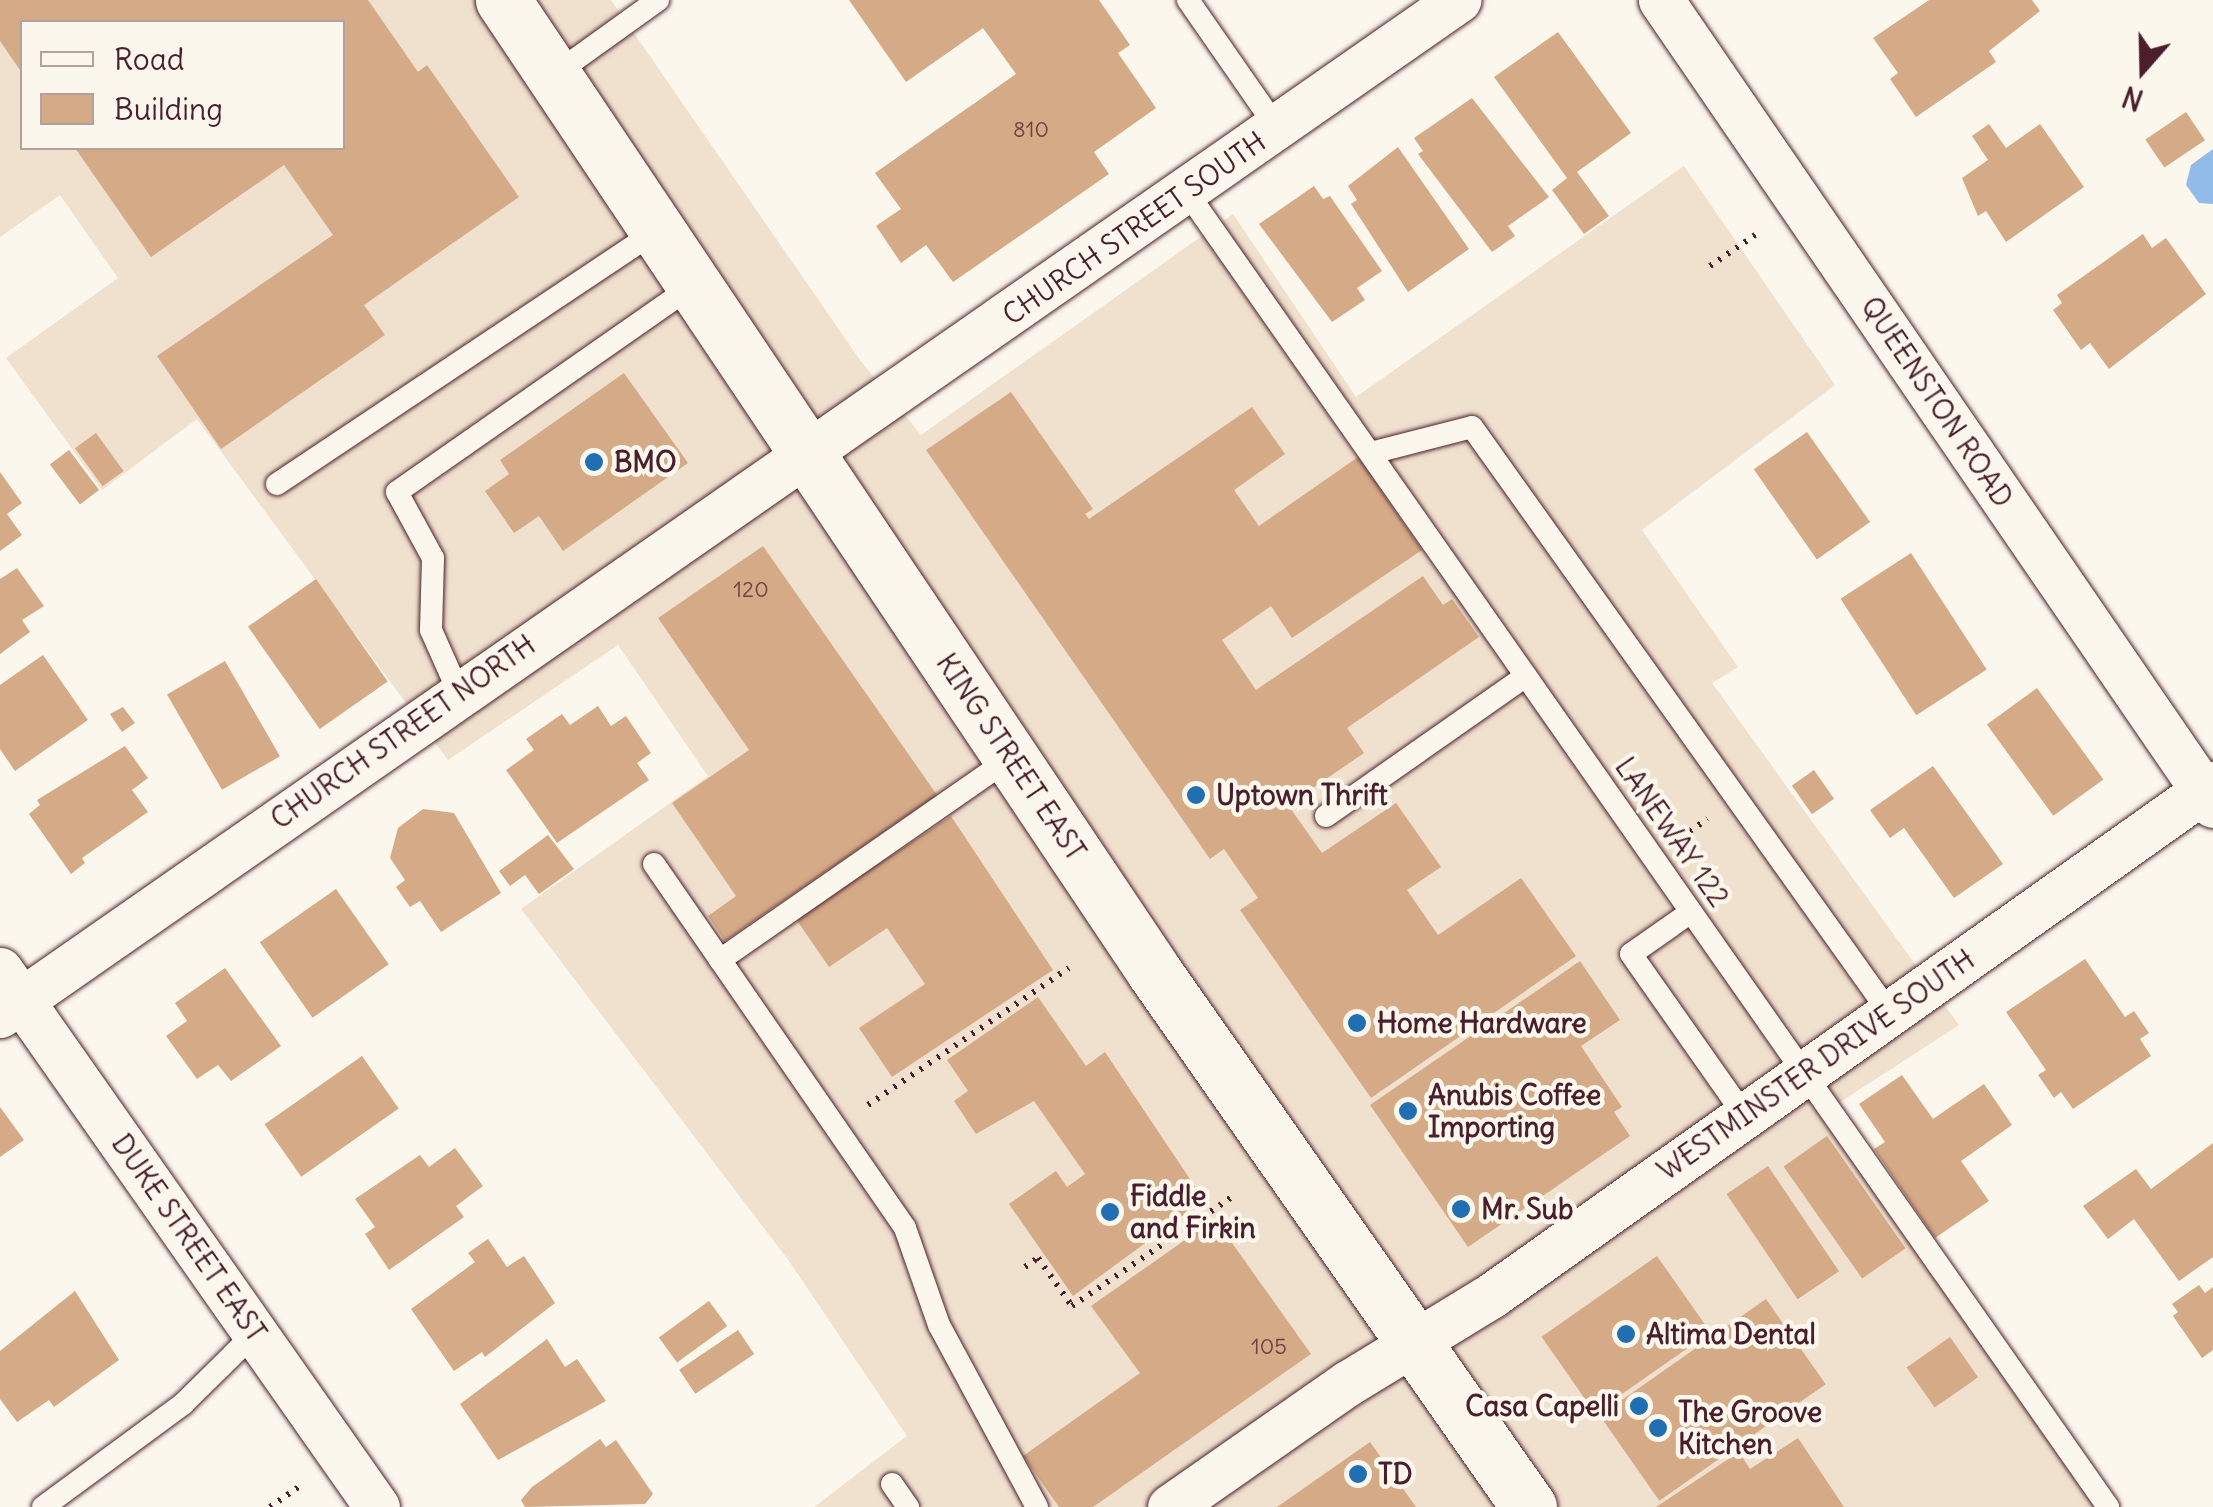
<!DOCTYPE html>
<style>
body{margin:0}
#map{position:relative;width:2213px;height:1507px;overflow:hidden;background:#fbf7ec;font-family:Delius,sans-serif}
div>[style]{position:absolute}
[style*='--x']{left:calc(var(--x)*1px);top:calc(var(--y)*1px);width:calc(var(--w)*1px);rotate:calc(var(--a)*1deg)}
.built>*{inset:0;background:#f0e0ce}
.water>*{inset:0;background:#91bcea}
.building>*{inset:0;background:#d5aa87;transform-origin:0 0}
.path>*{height:6px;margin-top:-3px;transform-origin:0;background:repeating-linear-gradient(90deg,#4a1f2b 0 2.5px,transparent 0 10.5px)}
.roads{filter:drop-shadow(0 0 2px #4a1f2b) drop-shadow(0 0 2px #4a1f2b)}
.lane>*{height:22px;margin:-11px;padding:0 11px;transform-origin:11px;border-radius:11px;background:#fbf7ec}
.street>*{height:45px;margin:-22.5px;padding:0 22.5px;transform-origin:22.5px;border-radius:22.5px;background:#fbf7ec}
.secondary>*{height:55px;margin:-27.5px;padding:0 27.5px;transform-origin:27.5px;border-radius:27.5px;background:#fbf7ec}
.dots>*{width:28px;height:28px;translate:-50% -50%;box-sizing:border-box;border:5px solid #fbf7ec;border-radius:50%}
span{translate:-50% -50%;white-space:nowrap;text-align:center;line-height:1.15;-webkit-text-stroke:9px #fbf7ec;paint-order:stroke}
.number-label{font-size:22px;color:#6d4242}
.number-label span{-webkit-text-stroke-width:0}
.street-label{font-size:28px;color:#4a1f2b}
.poi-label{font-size:28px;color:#4a1f2b;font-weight:700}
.left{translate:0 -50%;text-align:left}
.right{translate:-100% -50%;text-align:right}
.legend{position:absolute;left:20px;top:20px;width:325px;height:130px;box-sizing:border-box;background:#fbf7ec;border:2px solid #b4a19f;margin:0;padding:12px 18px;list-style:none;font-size:30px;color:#4a1f2b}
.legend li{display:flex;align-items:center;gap:20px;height:50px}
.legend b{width:50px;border:2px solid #b4a19f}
.north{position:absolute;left:2093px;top:20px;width:100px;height:100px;-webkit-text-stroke:8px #fbf7ec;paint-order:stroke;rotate:200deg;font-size:28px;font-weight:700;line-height:40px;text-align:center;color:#4a1f2b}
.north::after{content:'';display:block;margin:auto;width:35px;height:45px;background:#4a1f2b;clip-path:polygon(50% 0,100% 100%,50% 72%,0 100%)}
</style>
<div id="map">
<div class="built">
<i style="clip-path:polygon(evenodd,0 0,611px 0,860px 360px,921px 435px,1233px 214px,1356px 397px,1684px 166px,1835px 385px,1642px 530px,1738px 667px,1712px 683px,1959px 1025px,1831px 1108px,2121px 1507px,814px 1507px,907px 1436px,789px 1261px,521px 909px,708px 776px,618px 645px,448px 760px,197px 419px,102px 490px,6px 358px,118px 278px,60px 195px,0 237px,0 0,22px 22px,342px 22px,342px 148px,22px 148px,22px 22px)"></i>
</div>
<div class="water">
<i style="clip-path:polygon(2213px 149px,2213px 204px,2199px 203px,2186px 185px,2191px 165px)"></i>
</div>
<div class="building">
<i style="clip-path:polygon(0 0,368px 0,418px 72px,427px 65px,519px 197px,364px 305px,385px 335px,221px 449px,157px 356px,333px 235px,284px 165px,151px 257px,75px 148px,342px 148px,342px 22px,22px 22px,22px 73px,0 41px)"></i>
<i style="clip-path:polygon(849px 0,1099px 0,1130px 45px,1118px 53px,1156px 108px,1094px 152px,1109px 174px,953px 282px,926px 245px,901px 263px,876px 226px,901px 209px,875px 173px,1016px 74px,983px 28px,906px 82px)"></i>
<i style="clip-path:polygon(1929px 0,2032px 0,2040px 11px,1989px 51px,1996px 62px,1916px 117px,1890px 79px,1898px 73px,1873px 38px)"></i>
<i style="clip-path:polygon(1558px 32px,1631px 133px,1577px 172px,1609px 216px,1584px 234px,1552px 190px,1567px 178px,1494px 77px)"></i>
<i style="clip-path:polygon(1472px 98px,1549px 197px,1508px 226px,1515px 236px,1492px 252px,1418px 154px,1423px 151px,1414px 138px)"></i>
<i style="left:2186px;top:112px;width:34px;height:49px;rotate:56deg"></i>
<i style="clip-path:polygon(1989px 124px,2006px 148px,2040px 124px,2084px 187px,2006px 242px,1986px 211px,1978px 216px,1962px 178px,1988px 160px,1972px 136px)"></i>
<i style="clip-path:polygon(1398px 147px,1469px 249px,1408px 292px,1351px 204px,1357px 200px,1348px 186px)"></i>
<i style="clip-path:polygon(1314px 186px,1323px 199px,1330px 196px,1382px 271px,1357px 288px,1365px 300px,1332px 322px,1259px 224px)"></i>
<i style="clip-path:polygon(2143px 234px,2152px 248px,2166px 238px,2206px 294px,2109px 369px,2090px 343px,2081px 350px,2053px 310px,2062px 303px,2057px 295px)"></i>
<i style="clip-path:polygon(624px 373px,688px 463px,563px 551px,539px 516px,514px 533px,485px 491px,509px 474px,500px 460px)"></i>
<i style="clip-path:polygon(1011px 392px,1093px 509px,1085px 514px,1089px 519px,1252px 407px,1285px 454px,1234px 490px,1259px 526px,1358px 457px,1422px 550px,1292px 638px,1271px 606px,1222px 640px,1256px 690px,1423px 576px,1443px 605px,1452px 599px,1479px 637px,1347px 728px,1364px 753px,1288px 805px,1322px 853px,1396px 803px,1441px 867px,1407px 890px,1438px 935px,1521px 878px,1576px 956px,1371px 1098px,1240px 910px,1258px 898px,1224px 849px,1210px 859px,926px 450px)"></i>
<i style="left:1807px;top:432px;width:110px;height:65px;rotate:55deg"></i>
<i style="left:96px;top:433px;width:47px;height:26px;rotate:54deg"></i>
<i style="left:69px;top:450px;width:50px;height:24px;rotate:53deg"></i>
<i style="clip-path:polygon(0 472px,22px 503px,7px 514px,22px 535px,0 551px)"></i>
<i style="clip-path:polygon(763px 546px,937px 795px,725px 941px,708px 916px,736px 896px,672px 803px,749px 750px,658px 618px)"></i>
<i style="left:1911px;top:553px;width:139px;height:84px;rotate:57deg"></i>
<i style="clip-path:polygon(17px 568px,44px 606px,22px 620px,30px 632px,0 654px,0 579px)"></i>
<i style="left:316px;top:579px;width:125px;height:83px;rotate:55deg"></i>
<i style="clip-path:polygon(43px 655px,88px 720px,15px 771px,0 749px,0 685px)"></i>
<i style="left:225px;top:661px;width:110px;height:67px;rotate:60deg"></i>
<i style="left:2037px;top:688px;width:113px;height:62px;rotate:54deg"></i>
<i style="clip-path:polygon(598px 706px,611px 726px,626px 716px,651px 753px,637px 763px,649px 780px,557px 843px,506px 770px,534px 750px,526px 739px,562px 714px,570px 725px)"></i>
<i style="clip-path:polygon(123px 707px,135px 723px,122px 732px,110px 714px)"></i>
<i style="clip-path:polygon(125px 746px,148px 778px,132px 790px,148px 812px,82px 858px,85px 863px,71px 874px,29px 814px,40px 805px,37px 800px)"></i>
<i style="clip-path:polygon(1933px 766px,2003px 864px,1954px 898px,1904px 828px,1890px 838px,1870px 810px)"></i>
<i style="left:1814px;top:770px;width:35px;height:27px;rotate:55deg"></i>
<i style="clip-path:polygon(423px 809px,454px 813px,501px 893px,441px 932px,420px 901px,410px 907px,396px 887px,405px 880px,390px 858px,398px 828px)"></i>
<i style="clip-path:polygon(951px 816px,1053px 970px,892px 1077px,859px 1028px,925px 984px,887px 928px,829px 967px,796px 919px)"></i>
<i style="clip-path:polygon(548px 835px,574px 869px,539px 894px,525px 875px,510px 886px,499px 871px)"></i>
<i style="left:336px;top:889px;width:92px;height:93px;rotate:55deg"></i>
<i style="clip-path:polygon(2085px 959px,2125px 1017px,2134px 1011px,2149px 1033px,2140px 1039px,2151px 1056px,2073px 1109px,2061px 1092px,2054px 1098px,2038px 1075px,2046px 1070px,2006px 1012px)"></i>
<i style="clip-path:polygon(1580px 961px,1620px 1020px,1581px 1046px,1622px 1107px,1614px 1112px,1630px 1136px,1468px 1247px,1370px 1105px)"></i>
<i style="clip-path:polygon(225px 968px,281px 1046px,231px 1081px,218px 1065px,197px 1079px,166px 1036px,187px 1021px,175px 1003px)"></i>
<i style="clip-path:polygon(1038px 997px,1086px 1066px,1105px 1052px,1204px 1200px,1073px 1296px,1009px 1204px,1056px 1171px,1067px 1187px,1085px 1174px,1034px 1101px,976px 1134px,954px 1101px,968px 1091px,947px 1060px)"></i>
<i style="left:362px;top:1056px;width:64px;height:119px;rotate:55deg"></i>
<i style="clip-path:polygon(1902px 1075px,1933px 1119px,1984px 1084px,2012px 1125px,1961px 1161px,1989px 1201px,1935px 1238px,1874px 1149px,1885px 1142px,1859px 1104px)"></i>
<i style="clip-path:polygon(0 1107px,24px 1140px,0 1157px)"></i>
<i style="left:1827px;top:1136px;width:137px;height:53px;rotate:55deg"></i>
<i style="clip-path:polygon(2213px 1143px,2213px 1257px,2179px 1281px,2134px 1219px,2108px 1239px,2083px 1206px,2136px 1169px,2151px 1189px)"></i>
<i style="clip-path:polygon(455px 1148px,483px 1186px,456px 1206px,464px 1217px,389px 1270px,365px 1234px,375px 1227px,355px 1199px,420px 1155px,429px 1167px)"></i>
<i style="left:1768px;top:1166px;width:127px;height:50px;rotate:56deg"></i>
<i style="clip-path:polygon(1215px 1219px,1311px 1354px,1093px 1507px,1059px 1507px,1023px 1456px,1140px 1373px,1091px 1306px)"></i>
<i style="clip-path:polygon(488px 1239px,507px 1267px,524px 1256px,555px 1303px,485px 1357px,482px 1352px,454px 1371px,411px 1309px,475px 1262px,468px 1253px)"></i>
<i style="left:1657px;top:1256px;width:93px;height:141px;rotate:55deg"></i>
<i style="clip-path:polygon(2199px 1285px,2205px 1293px,2213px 1287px,2213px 1350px,2202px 1358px,2173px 1316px,2178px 1312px,2172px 1304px)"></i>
<i style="clip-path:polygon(75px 1291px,119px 1360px,54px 1407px,49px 1400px,17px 1422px,0 1399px,0 1351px)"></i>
<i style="left:1766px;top:1299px;width:104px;height:203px;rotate:55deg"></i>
<i style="left:709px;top:1301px;width:31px;height:62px;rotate:54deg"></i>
<i style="left:738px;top:1330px;width:29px;height:71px;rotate:56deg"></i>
<i style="left:1950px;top:1337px;width:49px;height:53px;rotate:55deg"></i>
<i style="clip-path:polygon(547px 1339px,565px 1367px,577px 1359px,606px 1401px,498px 1460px,460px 1404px)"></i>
<i style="clip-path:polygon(1798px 1438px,1844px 1507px,1656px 1507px,1739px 1452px,1750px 1469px)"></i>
<i style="clip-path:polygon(600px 1439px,606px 1447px,616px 1440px,653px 1494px,645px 1504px,525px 1507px,521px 1500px,532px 1487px)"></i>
<i style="clip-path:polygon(1370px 1442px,1416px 1507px,1277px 1507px)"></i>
</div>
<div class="path">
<i style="--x:1710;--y:266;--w:62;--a:-34.5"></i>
<i style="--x:1681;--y:837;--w:32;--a:-34"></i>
<i style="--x:868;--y:1105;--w:243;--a:-34.3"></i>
<i style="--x:1025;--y:1267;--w:16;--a:-35"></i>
<i style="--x:1038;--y:1258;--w:59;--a:54.7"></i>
<i style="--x:1072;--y:1306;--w:194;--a:-34.3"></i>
<i style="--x:270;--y:1507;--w:39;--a:-35"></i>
</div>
<div class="roads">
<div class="lane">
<i style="--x:1188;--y:0;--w:156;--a:55.2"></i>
<i style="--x:555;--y:74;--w:127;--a:-35.7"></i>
<i style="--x:1186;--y:191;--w:1607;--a:54.98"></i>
<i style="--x:1371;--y:453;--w:104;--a:-14.4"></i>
<i style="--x:1472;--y:427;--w:718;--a:54.52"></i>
<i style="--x:277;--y:484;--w:459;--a:-33.7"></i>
<i style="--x:459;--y:693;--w:69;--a:-114"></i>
<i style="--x:431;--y:630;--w:72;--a:-88.4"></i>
<i style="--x:433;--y:558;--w:75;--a:-118.6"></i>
<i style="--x:397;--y:492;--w:363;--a:-34.9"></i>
<i style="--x:1326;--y:816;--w:244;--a:-35"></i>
<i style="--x:654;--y:864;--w:442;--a:55.4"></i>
<i style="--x:905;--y:1228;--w:103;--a:70.7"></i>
<i style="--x:939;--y:1325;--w:207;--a:61.7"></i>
<i style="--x:1691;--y:912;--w:73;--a:145"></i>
<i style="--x:1631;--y:954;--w:197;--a:54.9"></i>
<i style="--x:720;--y:960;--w:356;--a:-34.8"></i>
<i style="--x:892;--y:1484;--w:28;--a:55"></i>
<i style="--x:43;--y:1507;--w:174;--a:-36.3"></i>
<i style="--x:183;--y:1404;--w:103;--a:-44.6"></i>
</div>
<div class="street">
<i style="--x:1661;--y:0;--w:976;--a:55.56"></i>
<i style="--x:0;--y:970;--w:656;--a:54.93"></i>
<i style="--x:0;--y:1015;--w:1777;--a:-34.84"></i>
<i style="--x:1170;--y:1507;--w:217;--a:-34.9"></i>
<i style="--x:1348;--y:1383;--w:169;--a:-31.4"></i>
<i style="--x:1492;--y:1295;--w:884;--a:-35.33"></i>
</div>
<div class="secondary">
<i style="--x:503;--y:0;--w:1171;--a:56.17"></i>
<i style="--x:1155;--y:973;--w:652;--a:54.99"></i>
</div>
</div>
<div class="dots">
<i style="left:594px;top:462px;background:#1f6fb2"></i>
<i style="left:1196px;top:795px;background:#1f6fb2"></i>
<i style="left:1357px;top:1023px;background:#1f6fb2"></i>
<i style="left:1408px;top:1111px;background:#1f6fb2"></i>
<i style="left:1461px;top:1209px;background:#1f6fb2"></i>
<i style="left:1110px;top:1212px;background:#1f6fb2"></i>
<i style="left:1626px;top:1334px;background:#1f6fb2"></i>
<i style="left:1639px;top:1406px;background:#1f6fb2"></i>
<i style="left:1658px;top:1428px;background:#1f6fb2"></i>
<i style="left:1358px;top:1474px;background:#1f6fb2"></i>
</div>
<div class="number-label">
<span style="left:1031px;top:130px">810</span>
<span style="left:751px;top:590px">120</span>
<span style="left:1269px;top:1347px">105</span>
</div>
<div class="street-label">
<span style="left:1134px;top:228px;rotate:-35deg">CHURCH STREET SOUTH</span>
<span style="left:1937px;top:402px;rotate:56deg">QUEENSTON ROAD</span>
<span style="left:403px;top:732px;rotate:-35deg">CHURCH STREET NORTH</span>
<span style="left:1011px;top:757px;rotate:56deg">KING STREET EAST</span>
<span style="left:1672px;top:832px;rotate:55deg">LANEWAY 122</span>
<span style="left:1816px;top:1065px;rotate:-35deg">WESTMINSTER DRIVE SOUTH</span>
<span style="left:189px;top:1238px;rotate:55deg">DUKE STREET EAST</span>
</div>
<div class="poi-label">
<span class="left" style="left:614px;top:462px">BMO</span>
<span class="left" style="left:1216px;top:795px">Uptown Thrift</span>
<span class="left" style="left:1377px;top:1023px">Home Hardware</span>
<span class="left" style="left:1428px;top:1111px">Anubis Coffee<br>Importing</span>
<span class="left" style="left:1130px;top:1212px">Fiddle<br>and Firkin</span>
<span class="left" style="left:1481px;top:1209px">Mr. Sub</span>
<span class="left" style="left:1646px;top:1334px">Altima Dental</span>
<span class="right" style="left:1619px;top:1406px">Casa Capelli</span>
<span class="left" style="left:1678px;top:1428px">The Groove<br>Kitchen</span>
<span class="left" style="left:1378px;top:1474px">TD</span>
</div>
<ul class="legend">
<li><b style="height:12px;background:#fbf7ec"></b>Road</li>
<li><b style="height:28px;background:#d5aa87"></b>Building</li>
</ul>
<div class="north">N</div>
</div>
